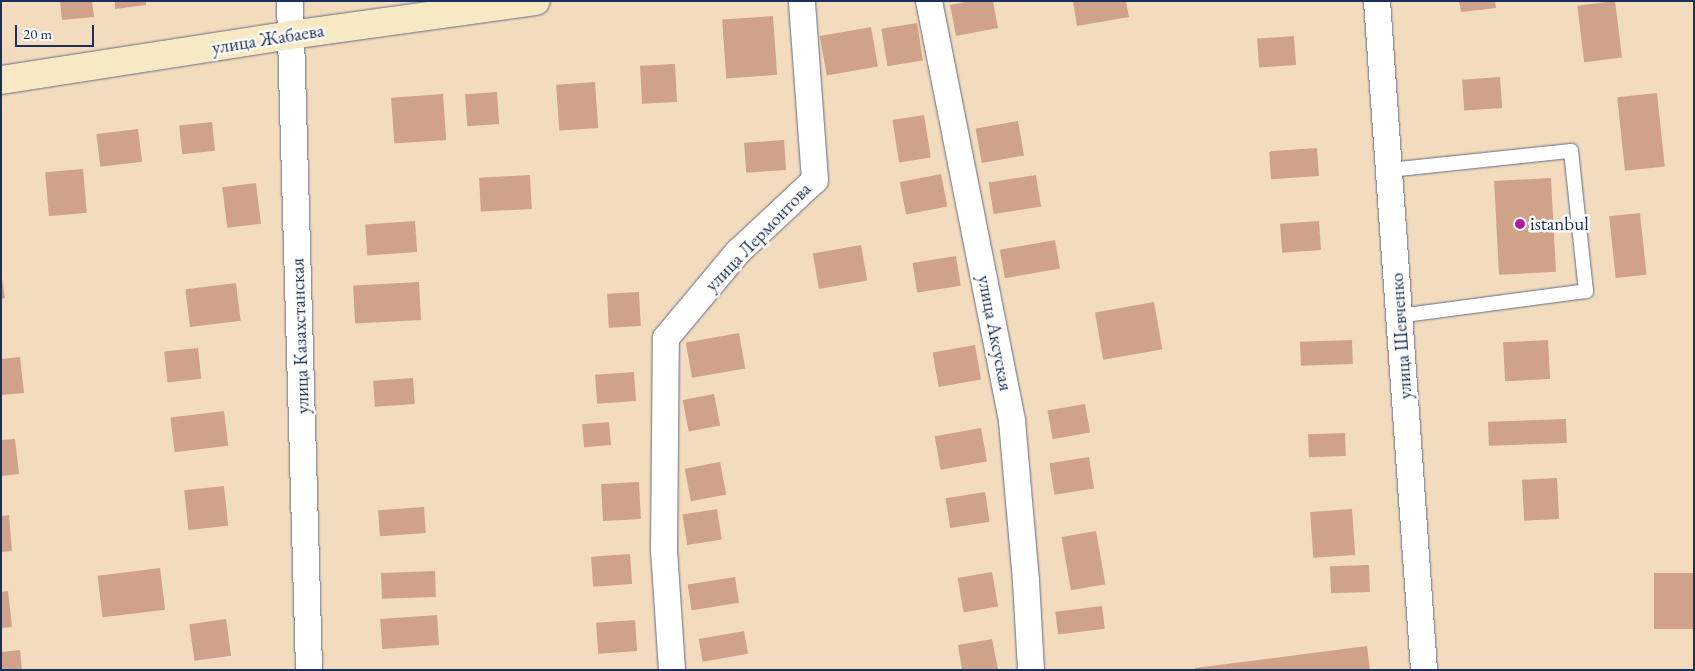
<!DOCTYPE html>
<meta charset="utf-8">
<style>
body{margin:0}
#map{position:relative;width:1695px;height:671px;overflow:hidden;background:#f3dcbe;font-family:"EB Garamond",serif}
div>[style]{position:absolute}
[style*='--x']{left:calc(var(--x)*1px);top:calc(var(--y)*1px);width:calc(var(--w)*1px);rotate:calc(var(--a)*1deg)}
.building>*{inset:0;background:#d0a289;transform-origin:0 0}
.roads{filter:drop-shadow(0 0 1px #676c80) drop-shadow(0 0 1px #676c80)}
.lane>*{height:14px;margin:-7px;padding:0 7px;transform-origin:7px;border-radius:7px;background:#fff}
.street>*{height:26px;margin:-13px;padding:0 13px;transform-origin:13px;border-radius:13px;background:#fff}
.secondary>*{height:28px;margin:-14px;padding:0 14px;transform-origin:14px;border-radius:14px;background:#f6e9c3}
.dots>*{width:14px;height:14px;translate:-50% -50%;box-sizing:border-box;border:2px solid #fdfcf7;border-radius:50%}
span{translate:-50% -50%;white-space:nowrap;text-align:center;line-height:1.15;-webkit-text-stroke:5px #fdfcf7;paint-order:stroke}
.street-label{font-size:19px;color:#1b2f5e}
.poi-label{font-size:19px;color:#1b2f5e}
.left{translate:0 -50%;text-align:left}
.frame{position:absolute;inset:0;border:2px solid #1b2f5e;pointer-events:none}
.scale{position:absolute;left:15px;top:25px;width:79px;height:22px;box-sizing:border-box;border:2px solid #1b2f5e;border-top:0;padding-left:6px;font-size:15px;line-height:18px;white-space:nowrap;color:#1b2f5e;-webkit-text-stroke:4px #fdfcf7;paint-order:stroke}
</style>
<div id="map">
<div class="building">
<i style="clip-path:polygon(60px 1px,92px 1px,94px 17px,62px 20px)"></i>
<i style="clip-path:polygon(115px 1px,146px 1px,146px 5px,115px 9px)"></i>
<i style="clip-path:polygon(971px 1px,993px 1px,998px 28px,956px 36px,950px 5px)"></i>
<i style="clip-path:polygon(1073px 1px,1126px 1px,1129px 17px,1077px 26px)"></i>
<i style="clip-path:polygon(1459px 1px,1495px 1px,1496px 8px,1461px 12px)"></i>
<i style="left:1615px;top:1px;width:57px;height:38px;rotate:83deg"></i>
<i style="left:773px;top:16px;width:59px;height:51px;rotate:86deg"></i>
<i style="left:917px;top:23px;width:38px;height:36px;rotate:81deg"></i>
<i style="left:871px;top:27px;width:40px;height:52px;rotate:80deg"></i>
<i style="left:1294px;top:36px;width:29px;height:37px;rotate:86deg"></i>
<i style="left:675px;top:64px;width:38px;height:35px;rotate:87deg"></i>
<i style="left:1500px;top:77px;width:31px;height:38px;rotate:86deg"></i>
<i style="left:595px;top:82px;width:46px;height:39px;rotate:86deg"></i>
<i style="left:497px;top:92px;width:32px;height:32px;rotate:86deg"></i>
<i style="left:1657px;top:93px;width:74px;height:40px;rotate:84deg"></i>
<i style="left:443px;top:94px;width:46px;height:52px;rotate:86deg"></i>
<i style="left:924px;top:115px;width:43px;height:32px;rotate:81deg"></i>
<i style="left:1018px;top:121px;width:35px;height:43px;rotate:80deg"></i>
<i style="left:212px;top:122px;width:29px;height:33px;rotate:84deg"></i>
<i style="left:138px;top:129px;width:33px;height:42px;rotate:83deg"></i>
<i style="left:784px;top:140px;width:30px;height:40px;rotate:86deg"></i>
<i style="left:1317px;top:148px;width:28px;height:48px;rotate:86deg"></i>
<i style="left:83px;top:169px;width:44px;height:38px;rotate:85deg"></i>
<i style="left:941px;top:174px;width:33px;height:42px;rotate:79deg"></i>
<i style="left:530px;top:175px;width:34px;height:51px;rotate:87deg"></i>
<i style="left:1036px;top:175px;width:32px;height:48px;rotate:81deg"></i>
<i style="left:1551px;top:178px;width:94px;height:57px;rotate:87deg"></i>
<i style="left:256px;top:183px;width:41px;height:34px;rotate:83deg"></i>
<i style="left:1640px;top:213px;width:62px;height:31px;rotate:84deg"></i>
<i style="left:415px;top:221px;width:31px;height:50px;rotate:86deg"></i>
<i style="left:1319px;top:221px;width:29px;height:39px;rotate:86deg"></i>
<i style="left:1055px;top:240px;width:29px;height:56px;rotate:80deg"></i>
<i style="left:861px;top:245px;width:36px;height:49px;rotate:80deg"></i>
<i style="left:956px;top:256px;width:30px;height:44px;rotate:81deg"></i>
<i style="clip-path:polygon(1px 272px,5px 298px,1px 299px)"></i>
<i style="left:419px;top:282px;width:38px;height:66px;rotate:87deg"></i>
<i style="left:236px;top:283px;width:38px;height:51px;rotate:83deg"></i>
<i style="left:639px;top:292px;width:34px;height:32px;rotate:87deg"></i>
<i style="left:1154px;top:302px;width:48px;height:60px;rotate:80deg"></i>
<i style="left:739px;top:333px;width:36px;height:54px;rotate:80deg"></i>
<i style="left:1352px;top:340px;width:24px;height:52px;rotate:88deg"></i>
<i style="left:1548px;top:340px;width:39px;height:45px;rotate:87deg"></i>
<i style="left:975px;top:345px;width:35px;height:43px;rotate:80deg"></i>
<i style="left:198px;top:348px;width:31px;height:34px;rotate:84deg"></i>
<i style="clip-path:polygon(20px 357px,24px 393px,1px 395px,1px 359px)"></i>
<i style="left:634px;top:372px;width:29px;height:39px;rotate:86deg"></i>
<i style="left:413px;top:378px;width:26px;height:40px;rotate:86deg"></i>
<i style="left:714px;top:394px;width:32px;height:32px;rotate:79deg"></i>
<i style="left:1085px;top:404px;width:29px;height:38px;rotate:80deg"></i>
<i style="left:224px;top:411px;width:35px;height:54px;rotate:83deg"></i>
<i style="left:1566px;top:419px;width:24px;height:78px;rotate:88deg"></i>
<i style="left:609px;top:422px;width:23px;height:27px;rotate:85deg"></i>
<i style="left:981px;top:428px;width:34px;height:47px;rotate:80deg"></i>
<i style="left:1345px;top:433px;width:23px;height:37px;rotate:88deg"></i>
<i style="clip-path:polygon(15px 439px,19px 474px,1px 476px,1px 440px)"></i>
<i style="left:1089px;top:457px;width:32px;height:40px;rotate:81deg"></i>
<i style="left:720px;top:462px;width:33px;height:36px;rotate:79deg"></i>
<i style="left:1557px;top:478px;width:41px;height:35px;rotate:87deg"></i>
<i style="left:639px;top:482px;width:37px;height:38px;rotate:87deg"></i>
<i style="left:224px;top:486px;width:40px;height:40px;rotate:84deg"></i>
<i style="left:985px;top:492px;width:30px;height:40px;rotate:81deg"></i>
<i style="left:424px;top:507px;width:26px;height:46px;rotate:86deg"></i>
<i style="left:717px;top:509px;width:31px;height:35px;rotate:81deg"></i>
<i style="left:1352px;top:509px;width:46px;height:42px;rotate:86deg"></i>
<i style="clip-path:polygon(9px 515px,12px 551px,1px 552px,1px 516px)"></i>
<i style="left:1096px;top:531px;width:54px;height:35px;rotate:80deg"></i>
<i style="left:630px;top:554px;width:30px;height:39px;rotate:86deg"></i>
<i style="left:1369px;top:565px;width:27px;height:39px;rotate:88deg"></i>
<i style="left:160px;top:568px;width:42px;height:63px;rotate:83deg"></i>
<i style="left:435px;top:571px;width:26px;height:54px;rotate:88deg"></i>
<i style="left:992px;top:572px;width:35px;height:35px;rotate:80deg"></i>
<i style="left:1694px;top:573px;width:56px;height:40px;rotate:90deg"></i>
<i style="left:735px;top:577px;width:26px;height:48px;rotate:81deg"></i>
<i style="clip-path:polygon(8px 591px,12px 627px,1px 628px,1px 592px)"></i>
<i style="left:1102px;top:606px;width:23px;height:47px;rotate:83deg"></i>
<i style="left:437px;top:615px;width:30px;height:57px;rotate:86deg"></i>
<i style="left:226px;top:619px;width:37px;height:37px;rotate:82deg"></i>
<i style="left:635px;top:620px;width:31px;height:39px;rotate:86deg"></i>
<i style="left:744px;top:631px;width:23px;height:46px;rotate:80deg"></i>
<i style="clip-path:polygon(992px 639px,998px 669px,962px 670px,958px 645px)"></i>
<i style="clip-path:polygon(1367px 646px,1370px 670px,1195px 670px,1195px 668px)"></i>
<i style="clip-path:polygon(20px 650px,22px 670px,1px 670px,1px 652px)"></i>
</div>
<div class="roads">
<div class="lane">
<i style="--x:1389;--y:170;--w:183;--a:-6"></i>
<i style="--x:1571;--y:151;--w:141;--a:83.9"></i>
<i style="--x:1586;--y:291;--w:189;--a:172.4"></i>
</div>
<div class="street">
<i style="--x:290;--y:1;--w:669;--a:88.37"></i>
<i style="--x:929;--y:1;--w:428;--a:78.8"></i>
<i style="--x:1012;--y:421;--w:161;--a:85"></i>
<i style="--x:1026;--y:581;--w:89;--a:86.8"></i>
<i style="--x:1377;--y:1;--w:671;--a:85.98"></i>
<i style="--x:672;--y:670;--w:119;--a:-93.8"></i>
<i style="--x:664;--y:551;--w:213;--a:-89.5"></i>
<i style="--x:666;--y:338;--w:112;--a:-50.1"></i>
<i style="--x:738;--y:252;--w:105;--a:-43.1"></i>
<i style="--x:815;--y:180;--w:179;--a:-94.2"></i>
</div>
<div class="secondary">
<i style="--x:1;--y:80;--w:293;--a:-8.8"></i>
<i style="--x:291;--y:35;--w:247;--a:-7.9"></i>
</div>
</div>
<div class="dots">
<i style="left:1520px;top:224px;background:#b5179e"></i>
</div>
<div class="street-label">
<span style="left:268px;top:39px;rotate:-9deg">улица Жабаева</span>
<span style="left:758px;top:237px;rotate:-46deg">улица Лермонтова</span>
<span style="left:995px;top:333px;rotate:79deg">улица Аксуская</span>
<span style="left:300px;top:336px;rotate:-92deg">улица Казахстанская</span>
<span style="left:1401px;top:336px;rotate:-94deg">улица Шевченко</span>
</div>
<div class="poi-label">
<span class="left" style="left:1530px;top:224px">istanbul</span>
</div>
<div class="frame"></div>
<div class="scale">20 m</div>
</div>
